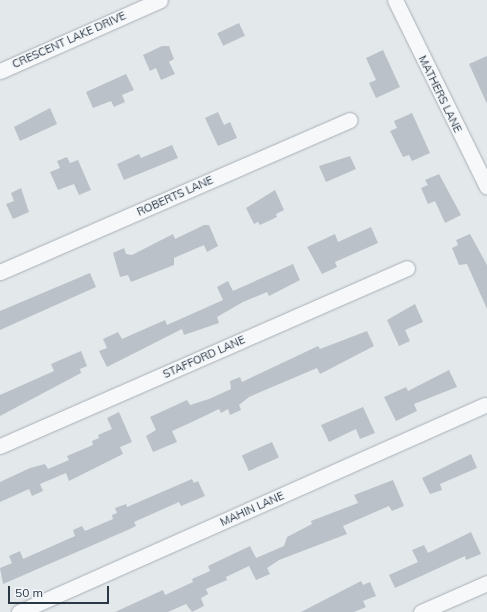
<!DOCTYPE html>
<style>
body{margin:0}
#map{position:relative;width:487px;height:612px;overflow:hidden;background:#e3e8eb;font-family:Mulish,sans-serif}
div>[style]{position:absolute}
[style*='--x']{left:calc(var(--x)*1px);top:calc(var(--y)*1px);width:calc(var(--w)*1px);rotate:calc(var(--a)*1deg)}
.building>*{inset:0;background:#bac1c9;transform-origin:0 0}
.roads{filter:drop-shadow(0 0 1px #a8afb6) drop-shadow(0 0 1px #a8afb6)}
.minor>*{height:15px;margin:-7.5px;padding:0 7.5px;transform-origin:7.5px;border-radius:7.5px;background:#f6f8f9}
span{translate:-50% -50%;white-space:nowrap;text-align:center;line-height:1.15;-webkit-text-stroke:3px #f3f6f9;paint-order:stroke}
.street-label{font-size:11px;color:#2a3744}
.scale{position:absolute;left:8px;top:586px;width:101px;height:18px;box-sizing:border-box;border:2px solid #2a3744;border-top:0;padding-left:5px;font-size:12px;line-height:14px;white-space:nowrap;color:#2a3744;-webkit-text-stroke:3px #f3f6f9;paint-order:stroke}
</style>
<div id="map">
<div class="building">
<i style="left:239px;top:23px;width:14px;height:24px;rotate:65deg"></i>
<i style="clip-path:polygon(162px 46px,169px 46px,174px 59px,169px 62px,175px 74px,161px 80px,156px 68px,150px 71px,143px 55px)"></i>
<i style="clip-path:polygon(383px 50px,400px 87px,376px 98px,369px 83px,376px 80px,366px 58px)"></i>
<i style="clip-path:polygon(487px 56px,487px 104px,469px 64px)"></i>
<i style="clip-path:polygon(126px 74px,134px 90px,122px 95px,125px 102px,114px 107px,111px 101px,93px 108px,86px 92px)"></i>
<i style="clip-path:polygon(50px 108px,57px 124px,20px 141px,14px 127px)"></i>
<i style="clip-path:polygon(218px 112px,224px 125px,230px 122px,237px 138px,218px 146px,205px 118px)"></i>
<i style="clip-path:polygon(412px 113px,430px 153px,412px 161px,409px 155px,403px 157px,390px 131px,397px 128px,394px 121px)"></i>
<i style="clip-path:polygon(172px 145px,178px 158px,124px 180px,117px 164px,139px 154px,141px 158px)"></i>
<i style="clip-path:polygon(350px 156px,356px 169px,326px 182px,319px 166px)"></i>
<i style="clip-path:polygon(67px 157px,70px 163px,78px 160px,91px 190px,79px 195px,74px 184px,58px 190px,50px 172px,60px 168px,57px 161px)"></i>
<i style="clip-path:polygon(439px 174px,461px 215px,445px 223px,435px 201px,428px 204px,421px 188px,428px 185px,425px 180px)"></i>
<i style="clip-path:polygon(21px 188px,29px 212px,13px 219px,6px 204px,14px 201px,11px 193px)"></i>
<i style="clip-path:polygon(275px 190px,284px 210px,276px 214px,277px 217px,260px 225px,258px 222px,254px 224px,246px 208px)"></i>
<i style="clip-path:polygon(204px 225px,209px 225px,218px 246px,207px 252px,204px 245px,174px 258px,174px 265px,131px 282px,128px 275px,120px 277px,113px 253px,124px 248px,126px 254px,132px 255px,173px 234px,175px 239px)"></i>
<i style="clip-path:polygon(371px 227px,378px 243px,335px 262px,337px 267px,322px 274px,307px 247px,335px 234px,338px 242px)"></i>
<i style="clip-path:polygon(470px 234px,487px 265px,487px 309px,467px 264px,459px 265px,452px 248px,458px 245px,456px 240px)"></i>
<i style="clip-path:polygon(293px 264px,300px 280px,269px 296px,267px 292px,243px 302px,217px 317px,219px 323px,184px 335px,182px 329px,107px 367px,99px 351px,107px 348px,103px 339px,118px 332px,122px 339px,165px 320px,167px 325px,223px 300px,217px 287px,228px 281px,233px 291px)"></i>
<i style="clip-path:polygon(90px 273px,96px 287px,0 330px,0 311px)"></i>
<i style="clip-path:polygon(415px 304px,423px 322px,405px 330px,410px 341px,399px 346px,387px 320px)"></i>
<i style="clip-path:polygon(367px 331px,374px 346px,320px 374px,317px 368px,249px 397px,239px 405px,241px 410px,230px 415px,228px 409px,221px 413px,219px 409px,192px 422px,172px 431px,177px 442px,153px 452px,146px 436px,156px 430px,150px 417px,187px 400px,190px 405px,209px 399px,231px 389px,230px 381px,240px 377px,242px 382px,318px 346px,320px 349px)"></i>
<i style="clip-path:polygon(81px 351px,87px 366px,80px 369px,81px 373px,0 416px,0 395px,54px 371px,51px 364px)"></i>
<i style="clip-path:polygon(449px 370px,457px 387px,414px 404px,417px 411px,396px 421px,384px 397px,406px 387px,408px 391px)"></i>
<i style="clip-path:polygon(363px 407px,375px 433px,360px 439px,356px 429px,329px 442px,321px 425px)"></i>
<i style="clip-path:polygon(119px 412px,132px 442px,120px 447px,123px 454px,69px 481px,66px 473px,40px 484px,43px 491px,32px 496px,29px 489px,0 502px,0 482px,30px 468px,45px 464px,48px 469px,69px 460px,67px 456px,93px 445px,92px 441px,99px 438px,98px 435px,112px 429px,107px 418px)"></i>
<i style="left:272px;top:442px;width:17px;height:33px;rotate:66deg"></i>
<i style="clip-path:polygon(471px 454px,477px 468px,440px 484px,442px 490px,430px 494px,422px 478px)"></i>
<i style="clip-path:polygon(192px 479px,194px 483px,198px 481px,205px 496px,181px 506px,179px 502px,134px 522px,136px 526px,130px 529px,3px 584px,0 568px,12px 563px,9px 556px,20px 551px,23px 559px,75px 536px,73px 530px,82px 526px,85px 531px,113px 519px,112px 515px,117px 513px,115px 508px,126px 504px,127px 507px)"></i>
<i style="clip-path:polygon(393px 480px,404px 506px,392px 511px,389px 506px,343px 526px,347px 534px,279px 560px,267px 568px,270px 574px,256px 580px,249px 566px,226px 577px,227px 580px,206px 589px,208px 594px,201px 598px,204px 606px,192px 612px,186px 604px,168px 612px,115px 612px,163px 590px,165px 595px,193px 582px,192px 579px,210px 571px,208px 566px,250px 546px,256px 558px,284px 546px,287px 537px,312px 524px,311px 521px,358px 503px,354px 495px)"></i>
<i style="clip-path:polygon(471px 532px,481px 554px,466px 560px,465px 556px,395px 588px,389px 575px,418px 562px,412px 550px,424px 545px,428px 553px)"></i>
<i style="clip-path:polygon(361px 581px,363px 585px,370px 582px,376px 596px,363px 601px,366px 607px,354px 612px,301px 612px)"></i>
</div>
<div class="roads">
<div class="minor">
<i style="--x:395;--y:0;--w:208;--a:63.8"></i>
<i style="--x:0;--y:71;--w:175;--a:-23.9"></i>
<i style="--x:0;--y:272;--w:381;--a:-23.5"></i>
<i style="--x:0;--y:446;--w:444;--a:-23.6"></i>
<i style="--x:19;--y:612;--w:510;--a:-23.95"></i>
<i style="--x:421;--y:612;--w:72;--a:-23.7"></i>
</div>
</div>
<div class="street-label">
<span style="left:69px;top:40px;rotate:-24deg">CRESCENT LAKE DRIVE</span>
<span style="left:440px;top:94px;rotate:64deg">MATHERS LANE</span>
<span style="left:175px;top:196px;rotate:-24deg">ROBERTS LANE</span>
<span style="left:204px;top:357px;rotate:-24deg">STAFFORD LANE</span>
<span style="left:252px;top:509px;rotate:-24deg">MAHIN LANE</span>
</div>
<div class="scale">50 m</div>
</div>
